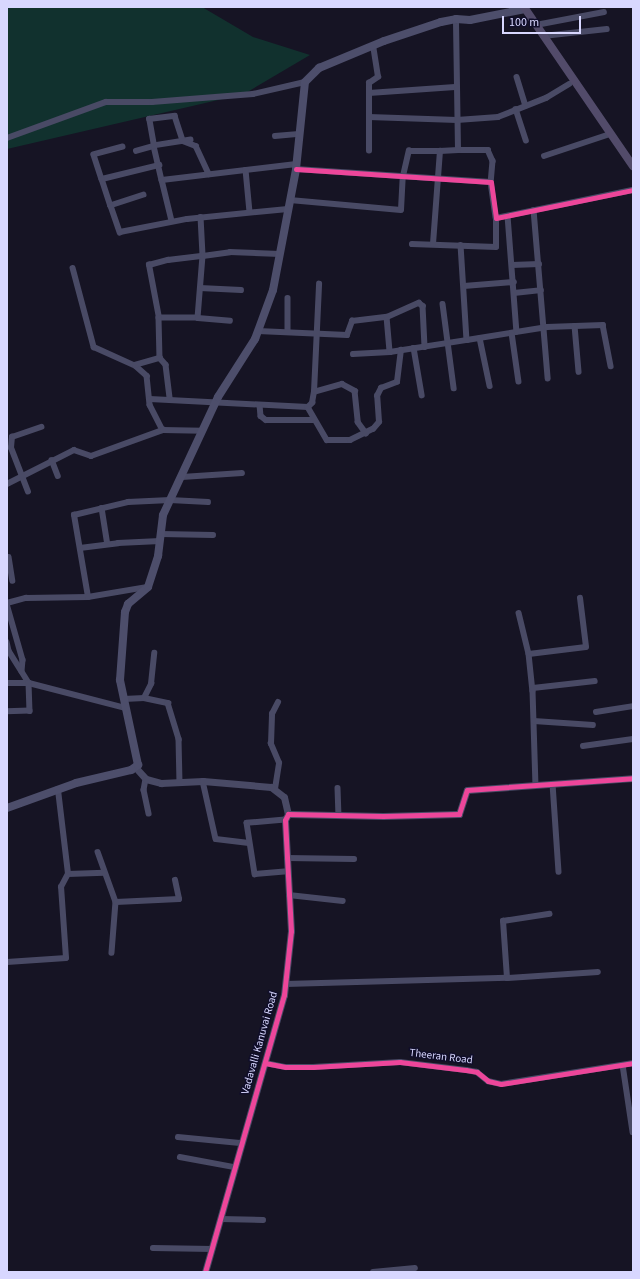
<!DOCTYPE html>
<style>
body{margin:0}
#map{position:relative;width:640px;height:1279px;overflow:hidden;background:#161424;font-family:"Source Sans 3",sans-serif}
div>[style]{position:absolute}
[style*='--x']{left:calc(var(--x)*1px);top:calc(var(--y)*1px);width:calc(var(--w)*1px);rotate:calc(var(--a)*1deg)}
.green>*{inset:0;background:#11312e}
.minor>*{height:5.5px;margin:-2.75px;padding:0 2.75px;transform-origin:2.75px;border-radius:2.75px;background:#494a65}
.tertiary>*{height:7px;margin:-3.5px;padding:0 3.5px;transform-origin:3.5px;border-radius:3.5px;background:#494a65}
.secondary>*{height:8px;margin:-4px;padding:0 4px;transform-origin:4px;border-radius:4px;background:#4d4e6b}
.primary>*{height:8px;margin:-4px;padding:0 4px;transform-origin:4px;border-radius:4px;background:#524b6a}
.cycleway>*{height:5px;margin:-2.5px;padding:0 2.5px;transform-origin:2.5px;border-radius:2.5px;background:#ed469a}
span{translate:-50% -50%;white-space:nowrap;text-align:center;line-height:1.15;-webkit-text-stroke:3px #100e2a;paint-order:stroke}
.street-label{font-size:11px;color:#d8d7ff}
.frame{position:absolute;inset:0;border:8px solid #d8d7ff;pointer-events:none}
.scale{position:absolute;left:502px;top:16px;width:79px;height:18px;box-sizing:border-box;border:2px solid #d8d7ff;border-top:0;padding-left:5px;font-size:12px;line-height:14px;white-space:nowrap;color:#d8d7ff;-webkit-text-stroke:3px #100e2a;paint-order:stroke}
</style>
<div id="map">
<div class="green">
<i style="clip-path:polygon(7px 7px,202px 7px,253px 37px,310px 55px,244px 94px,7px 149px)"></i>
</div>
<div class="minor">
<i style="--x:536;--y:25;--w:69;--a:-10.8"></i>
<i style="--x:543;--y:36;--w:64;--a:-6.2"></i>
<i style="--x:517;--y:77;--w:30;--a:73"></i>
<i style="--x:369;--y:93;--w:86;--a:-4"></i>
<i style="--x:516;--y:109;--w:33;--a:72"></i>
<i style="--x:369;--y:117;--w:88;--a:2"></i>
<i style="--x:457;--y:120;--w:41;--a:-4.2"></i>
<i style="--x:498;--y:117;--w:52;--a:-21.6"></i>
<i style="--x:546;--y:98;--w:27;--a:-31"></i>
<i style="--x:275;--y:136;--w:24;--a:-5"></i>
<i style="--x:7;--y:138;--w:105;--a:-20"></i>
<i style="--x:106;--y:102;--w:46;--a:0"></i>
<i style="--x:152;--y:102;--w:101;--a:-4.5"></i>
<i style="--x:253;--y:94;--w:53;--a:-13"></i>
<i style="--x:191;--y:140;--w:37;--a:171"></i>
<i style="--x:154;--y:146;--w:35;--a:77"></i>
<i style="--x:162;--y:180;--w:135;--a:-6.8"></i>
<i style="--x:123;--y:147;--w:30;--a:165"></i>
<i style="--x:94;--y:155;--w:25;--a:72"></i>
<i style="--x:102;--y:179;--w:59;--a:-13.8"></i>
<i style="--x:458;--y:150;--w:30;--a:0"></i>
<i style="--x:488;--y:150;--w:12;--a:66"></i>
<i style="--x:493;--y:161;--w:21;--a:95"></i>
<i style="--x:136;--y:151;--w:19;--a:-16"></i>
<i style="--x:154;--y:146;--w:27;--a:-100"></i>
<i style="--x:149;--y:119;--w:26;--a:-7"></i>
<i style="--x:175;--y:116;--w:26;--a:72"></i>
<i style="--x:183;--y:141;--w:14;--a:21"></i>
<i style="--x:196;--y:146;--w:31;--a:65"></i>
<i style="--x:369;--y:151;--w:68;--a:-90"></i>
<i style="--x:369;--y:83;--w:11;--a:-34"></i>
<i style="--x:378;--y:77;--w:31;--a:-99"></i>
<i style="--x:544;--y:156;--w:70;--a:-18.4"></i>
<i style="--x:296;--y:169;--w:195;--a:3.8"></i>
<i style="--x:491;--y:182;--w:36;--a:82"></i>
<i style="--x:496;--y:218;--w:140;--a:-11.6"></i>
<i style="--x:246;--y:170;--w:42;--a:84.6"></i>
<i style="--x:102;--y:179;--w:28;--a:72"></i>
<i style="--x:162;--y:180;--w:42;--a:76.3"></i>
<i style="--x:144;--y:195;--w:35;--a:162"></i>
<i style="--x:111;--y:206;--w:28;--a:71"></i>
<i style="--x:120;--y:232;--w:68;--a:-11"></i>
<i style="--x:187;--y:219;--w:101;--a:-5.7"></i>
<i style="--x:290;--y:200;--w:111;--a:5.1"></i>
<i style="--x:401;--y:210;--w:34;--a:-87"></i>
<i style="--x:403;--y:176;--w:26;--a:-77"></i>
<i style="--x:409;--y:151;--w:31;--a:0"></i>
<i style="--x:534;--y:210;--w:169;--a:85.2"></i>
<i style="--x:508;--y:216;--w:116;--a:85.6"></i>
<i style="--x:201;--y:217;--w:39;--a:87"></i>
<i style="--x:203;--y:256;--w:62;--a:94.6"></i>
<i style="--x:198;--y:318;--w:39;--a:180"></i>
<i style="--x:159;--y:318;--w:54;--a:-100.7"></i>
<i style="--x:149;--y:265;--w:20;--a:-15"></i>
<i style="--x:168;--y:260;--w:35;--a:-7"></i>
<i style="--x:203;--y:256;--w:27;--a:-8"></i>
<i style="--x:230;--y:252;--w:50;--a:2.3"></i>
<i style="--x:412;--y:244;--w:84;--a:2"></i>
<i style="--x:496;--y:247;--w:29;--a:-90"></i>
<i style="--x:433;--y:244;--w:93;--a:-85.7"></i>
<i style="--x:440;--y:151;--w:18;--a:-3"></i>
<i style="--x:458;--y:150;--w:131;--a:-90.9"></i>
<i style="--x:461;--y:245;--w:95;--a:86.4"></i>
<i style="--x:467;--y:340;--w:81;--a:-9.2"></i>
<i style="--x:547;--y:327;--w:56;--a:-2"></i>
<i style="--x:603;--y:325;--w:42;--a:79"></i>
<i style="--x:512;--y:265;--w:27;--a:-2"></i>
<i style="--x:73;--y:268;--w:82;--a:75.1"></i>
<i style="--x:94;--y:347;--w:46;--a:24.3"></i>
<i style="--x:136;--y:366;--w:15;--a:42"></i>
<i style="--x:147;--y:376;--w:29;--a:84"></i>
<i style="--x:150;--y:405;--w:28;--a:63"></i>
<i style="--x:464;--y:286;--w:50;--a:-4.6"></i>
<i style="--x:200;--y:288;--w:41;--a:2.8"></i>
<i style="--x:514;--y:293;--w:27;--a:-6"></i>
<i style="--x:288;--y:298;--w:34;--a:90"></i>
<i style="--x:443;--y:304;--w:85;--a:82.5"></i>
<i style="--x:387;--y:317;--w:35;--a:85"></i>
<i style="--x:159;--y:318;--w:40;--a:88.6"></i>
<i style="--x:160;--y:358;--w:9;--a:49"></i>
<i style="--x:166;--y:365;--w:35;--a:83"></i>
<i style="--x:198;--y:318;--w:32;--a:5"></i>
<i style="--x:575;--y:326;--w:46;--a:85"></i>
<i style="--x:258;--y:331;--w:89;--a:2.6"></i>
<i style="--x:347;--y:335;--w:15;--a:-70"></i>
<i style="--x:352;--y:321;--w:35;--a:-7"></i>
<i style="--x:387;--y:317;--w:35;--a:-24"></i>
<i style="--x:419;--y:303;--w:5;--a:37"></i>
<i style="--x:423;--y:306;--w:41;--a:87.2"></i>
<i style="--x:512;--y:333;--w:49;--a:81.9"></i>
<i style="--x:480;--y:338;--w:49;--a:78.2"></i>
<i style="--x:414;--y:348;--w:48;--a:80.3"></i>
<i style="--x:353;--y:354;--w:37;--a:-3"></i>
<i style="--x:390;--y:352;--w:78;--a:-8.9"></i>
<i style="--x:135;--y:365;--w:26;--a:-16"></i>
<i style="--x:314;--y:392;--w:29;--a:-16"></i>
<i style="--x:342;--y:384;--w:15;--a:28"></i>
<i style="--x:355;--y:391;--w:31;--a:84"></i>
<i style="--x:358;--y:422;--w:14;--a:54"></i>
<i style="--x:150;--y:399;--w:158;--a:2.9"></i>
<i style="--x:308;--y:407;--w:6;--a:-45"></i>
<i style="--x:312;--y:403;--w:11;--a:-80"></i>
<i style="--x:314;--y:392;--w:108;--a:-87.3"></i>
<i style="--x:260;--y:405;--w:11;--a:85"></i>
<i style="--x:261;--y:416;--w:6;--a:39"></i>
<i style="--x:266;--y:420;--w:48;--a:0"></i>
<i style="--x:308;--y:407;--w:38;--a:60"></i>
<i style="--x:327;--y:440;--w:23;--a:0"></i>
<i style="--x:350;--y:440;--w:25;--a:-26"></i>
<i style="--x:373;--y:429;--w:9;--a:-49"></i>
<i style="--x:379;--y:422;--w:26;--a:-94"></i>
<i style="--x:377;--y:396;--w:9;--a:-63"></i>
<i style="--x:381;--y:388;--w:17;--a:-21"></i>
<i style="--x:397;--y:382;--w:32;--a:-83"></i>
<i style="--x:52;--y:460;--w:17;--a:69"></i>
<i style="--x:182;--y:477;--w:60;--a:-3.8"></i>
<i style="--x:7;--y:484;--w:75;--a:-26.9"></i>
<i style="--x:74;--y:450;--w:18;--a:19"></i>
<i style="--x:91;--y:456;--w:77;--a:-19.9"></i>
<i style="--x:163;--y:430;--w:39;--a:1"></i>
<i style="--x:28;--y:492;--w:47;--a:-111.1"></i>
<i style="--x:11;--y:448;--w:11;--a:-85"></i>
<i style="--x:12;--y:437;--w:31;--a:-19"></i>
<i style="--x:102;--y:508;--w:36;--a:81"></i>
<i style="--x:161;--y:534;--w:52;--a:1.1"></i>
<i style="--x:80;--y:548;--w:38;--a:-7"></i>
<i style="--x:118;--y:543;--w:42;--a:-2.7"></i>
<i style="--x:9;--y:557;--w:24;--a:81"></i>
<i style="--x:88;--y:597;--w:83;--a:-99.7"></i>
<i style="--x:74;--y:515;--w:56;--a:-13.5"></i>
<i style="--x:128;--y:502;--w:42;--a:-2.7"></i>
<i style="--x:170;--y:500;--w:38;--a:3"></i>
<i style="--x:7;--y:603;--w:20;--a:-15"></i>
<i style="--x:26;--y:598;--w:62;--a:-0.9"></i>
<i style="--x:88;--y:597;--w:60;--a:-9.6"></i>
<i style="--x:7;--y:604;--w:58;--a:74.1"></i>
<i style="--x:23;--y:660;--w:11;--a:95"></i>
<i style="--x:519;--y:613;--w:42;--a:76.3"></i>
<i style="--x:529;--y:654;--w:37;--a:84"></i>
<i style="--x:533;--y:691;--w:93;--a:88.2"></i>
<i style="--x:7;--y:642;--w:9;--a:77"></i>
<i style="--x:9;--y:651;--w:38;--a:58"></i>
<i style="--x:29;--y:683;--w:100;--a:14.5"></i>
<i style="--x:529;--y:654;--w:57;--a:-7"></i>
<i style="--x:586;--y:647;--w:49;--a:-97"></i>
<i style="--x:7;--y:683;--w:22;--a:0"></i>
<i style="--x:29;--y:683;--w:28;--a:88"></i>
<i style="--x:30;--y:711;--w:23;--a:178"></i>
<i style="--x:533;--y:688;--w:62;--a:-6.4"></i>
<i style="--x:144;--y:698;--w:16;--a:-63"></i>
<i style="--x:151;--y:684;--w:31;--a:-84"></i>
<i style="--x:124;--y:699;--w:20;--a:-3"></i>
<i style="--x:144;--y:698;--w:25;--a:12"></i>
<i style="--x:168;--y:703;--w:38;--a:73"></i>
<i style="--x:179;--y:739;--w:43;--a:88.7"></i>
<i style="--x:596;--y:712;--w:37;--a:-9"></i>
<i style="--x:534;--y:721;--w:59;--a:3.9"></i>
<i style="--x:583;--y:746;--w:50;--a:-8"></i>
<i style="--x:146;--y:779;--w:11;--a:100"></i>
<i style="--x:144;--y:790;--w:24;--a:78"></i>
<i style="--x:203;--y:781;--w:59;--a:77.4"></i>
<i style="--x:216;--y:839;--w:33;--a:7"></i>
<i style="--x:553;--y:784;--w:88;--a:86.1"></i>
<i style="--x:338;--y:788;--w:27;--a:88"></i>
<i style="--x:275;--y:789;--w:26;--a:-81"></i>
<i style="--x:279;--y:763;--w:21;--a:-113"></i>
<i style="--x:271;--y:744;--w:30;--a:-88"></i>
<i style="--x:272;--y:714;--w:13;--a:-63"></i>
<i style="--x:285;--y:820;--w:38;--a:175"></i>
<i style="--x:247;--y:823;--w:52;--a:81.1"></i>
<i style="--x:255;--y:874;--w:32;--a:-5"></i>
<i style="--x:98;--y:852;--w:53;--a:70.2"></i>
<i style="--x:116;--y:902;--w:51;--a:94.5"></i>
<i style="--x:287;--y:858;--w:67;--a:0.9"></i>
<i style="--x:68;--y:874;--w:36;--a:-2"></i>
<i style="--x:289;--y:895;--w:54;--a:6.3"></i>
<i style="--x:116;--y:902;--w:63;--a:-2.7"></i>
<i style="--x:179;--y:899;--w:19;--a:-102"></i>
<i style="--x:7;--y:962;--w:59;--a:-3.9"></i>
<i style="--x:66;--y:958;--w:71;--a:-94"></i>
<i style="--x:61;--y:887;--w:15;--a:-62"></i>
<i style="--x:68;--y:874;--w:85;--a:-96.8"></i>
<i style="--x:507;--y:978;--w:57;--a:-94"></i>
<i style="--x:503;--y:921;--w:47;--a:-8.7"></i>
<i style="--x:286;--y:984;--w:221;--a:-1.6"></i>
<i style="--x:507;--y:978;--w:91;--a:-3.8"></i>
<i style="--x:265;--y:1063;--w:21;--a:11"></i>
<i style="--x:286;--y:1067;--w:27;--a:0"></i>
<i style="--x:313;--y:1067;--w:87;--a:-3.3"></i>
<i style="--x:400;--y:1062;--w:66;--a:6.9"></i>
<i style="--x:466;--y:1070;--w:11;--a:10"></i>
<i style="--x:477;--y:1072;--w:14;--a:39"></i>
<i style="--x:488;--y:1081;--w:13;--a:13"></i>
<i style="--x:501;--y:1084;--w:134;--a:-9"></i>
<i style="--x:623;--y:1065;--w:68;--a:81.5"></i>
<i style="--x:178;--y:1137;--w:62;--a:5.5"></i>
<i style="--x:180;--y:1157;--w:55;--a:10.5"></i>
<i style="--x:221;--y:1219;--w:42;--a:1.4"></i>
<i style="--x:153;--y:1248;--w:59;--a:1"></i>
<i style="--x:373;--y:1272;--w:42;--a:-5.4"></i>
</div>
<div class="tertiary">
<i style="--x:136;--y:768;--w:15;--a:48"></i>
<i style="--x:146;--y:779;--w:16;--a:15"></i>
<i style="--x:161;--y:783;--w:42;--a:-2.7"></i>
<i style="--x:203;--y:781;--w:68;--a:5"></i>
<i style="--x:271;--y:787;--w:16;--a:38"></i>
<i style="--x:284;--y:797;--w:17;--a:77"></i>
<i style="--x:288;--y:814;--w:95;--a:1.2"></i>
<i style="--x:383;--y:816;--w:76;--a:-1.5"></i>
<i style="--x:459;--y:814;--w:25;--a:-72"></i>
<i style="--x:467;--y:790;--w:166;--a:-4.1"></i>
<i style="--x:205;--y:1272;--w:288;--a:-74.1"></i>
<i style="--x:284;--y:995;--w:64;--a:-83.8"></i>
<i style="--x:291;--y:931;--w:111;--a:-93.1"></i>
<i style="--x:285;--y:820;--w:7;--a:-63"></i>
</div>
<div class="secondary">
<i style="--x:7;--y:808;--w:73;--a:-19.9"></i>
<i style="--x:76;--y:783;--w:57;--a:-13.3"></i>
<i style="--x:131;--y:770;--w:9;--a:-36"></i>
<i style="--x:138;--y:765;--w:87;--a:-102"></i>
<i style="--x:120;--y:680;--w:68;--a:-85.8"></i>
<i style="--x:125;--y:612;--w:9;--a:-69"></i>
<i style="--x:128;--y:604;--w:26;--a:-40"></i>
<i style="--x:148;--y:587;--w:33;--a:-72"></i>
<i style="--x:158;--y:556;--w:41;--a:-83"></i>
<i style="--x:163;--y:515;--w:130;--a:-65"></i>
<i style="--x:218;--y:397;--w:69;--a:-57.5"></i>
<i style="--x:255;--y:339;--w:52;--a:-69.8"></i>
<i style="--x:273;--y:290;--w:123;--a:-79.2"></i>
<i style="--x:296;--y:169;--w:87;--a:-84.1"></i>
<i style="--x:305;--y:82;--w:20;--a:-45"></i>
<i style="--x:319;--y:68;--w:70;--a:-22.6"></i>
<i style="--x:384;--y:41;--w:60;--a:-18.4"></i>
<i style="--x:441;--y:22;--w:15;--a:-11"></i>
<i style="--x:456;--y:19;--w:14;--a:4"></i>
<i style="--x:470;--y:20;--w:56;--a:-11.3"></i>
</div>
<div class="primary">
<i style="--x:524;--y:7;--w:193;--a:55.6"></i>
</div>
<div class="cycleway">
<i style="--x:296;--y:169;--w:195;--a:3.8"></i>
<i style="--x:491;--y:182;--w:36;--a:82"></i>
<i style="--x:496;--y:218;--w:140;--a:-11.6"></i>
<i style="--x:265;--y:1063;--w:21;--a:11"></i>
<i style="--x:286;--y:1067;--w:27;--a:0"></i>
<i style="--x:313;--y:1067;--w:87;--a:-3.3"></i>
<i style="--x:400;--y:1062;--w:66;--a:6.9"></i>
<i style="--x:466;--y:1070;--w:11;--a:10"></i>
<i style="--x:477;--y:1072;--w:14;--a:39"></i>
<i style="--x:488;--y:1081;--w:13;--a:13"></i>
<i style="--x:501;--y:1084;--w:134;--a:-9"></i>
<i style="--x:205;--y:1272;--w:288;--a:-74.1"></i>
<i style="--x:284;--y:995;--w:64;--a:-83.8"></i>
<i style="--x:291;--y:931;--w:111;--a:-93.1"></i>
<i style="--x:285;--y:820;--w:7;--a:-63"></i>
<i style="--x:288;--y:814;--w:95;--a:1.2"></i>
<i style="--x:383;--y:816;--w:76;--a:-1.5"></i>
<i style="--x:459;--y:814;--w:25;--a:-72"></i>
<i style="--x:467;--y:790;--w:166;--a:-4.1"></i>
</div>
<div class="street-label">
<span style="left:260px;top:1043px;rotate:-74deg">Vadavalli Kanuvai Road</span>
<span style="left:441px;top:1057px;rotate:7deg">Theeran Road</span>
</div>
<div class="frame"></div>
<div class="scale">100 m</div>
</div>
